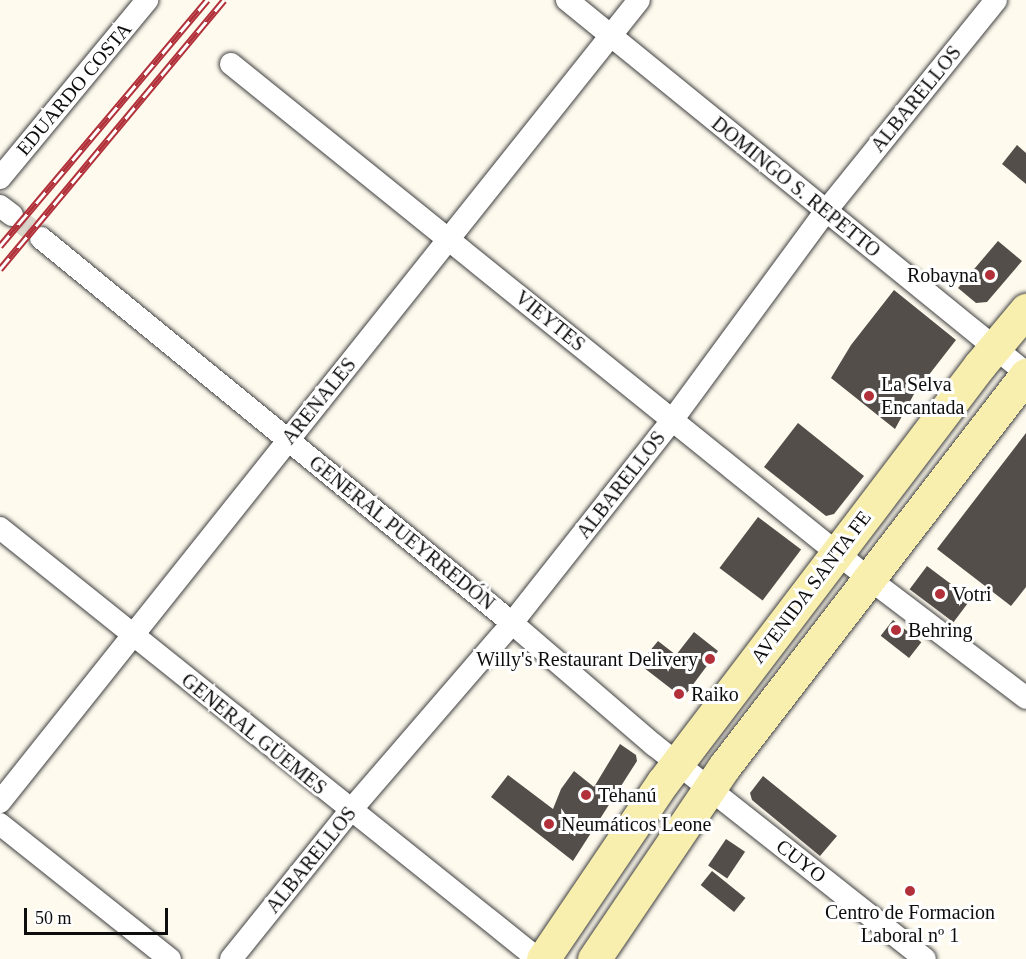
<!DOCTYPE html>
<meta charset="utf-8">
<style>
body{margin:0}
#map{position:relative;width:1026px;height:959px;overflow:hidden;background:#fefaee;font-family:Georgia,serif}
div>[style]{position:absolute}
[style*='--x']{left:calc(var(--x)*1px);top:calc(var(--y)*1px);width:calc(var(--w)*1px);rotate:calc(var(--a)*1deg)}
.building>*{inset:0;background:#544e4a;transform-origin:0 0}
.street-tunnel>*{height:22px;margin-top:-11px;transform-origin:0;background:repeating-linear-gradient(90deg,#dad6cc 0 22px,transparent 0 33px)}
.roads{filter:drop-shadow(0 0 2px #404040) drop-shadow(0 0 2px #404040)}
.street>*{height:22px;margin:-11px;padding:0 11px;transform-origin:11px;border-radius:11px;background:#fff}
.secondary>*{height:33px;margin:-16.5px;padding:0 16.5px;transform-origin:16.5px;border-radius:16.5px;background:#f8eeae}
.rail>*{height:7px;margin-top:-3.5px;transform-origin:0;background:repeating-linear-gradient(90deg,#fff 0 14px,#b1303a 0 28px);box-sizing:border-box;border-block:2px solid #b1303a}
.dots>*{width:16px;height:16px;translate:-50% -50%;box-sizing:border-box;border:3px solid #fff;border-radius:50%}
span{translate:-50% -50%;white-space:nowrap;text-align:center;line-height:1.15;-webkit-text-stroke:6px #fff;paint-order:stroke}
.street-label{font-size:20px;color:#0d0d0d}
.poi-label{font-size:20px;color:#0d0d0d}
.right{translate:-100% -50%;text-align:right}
.left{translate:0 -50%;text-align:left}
.scale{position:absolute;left:24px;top:908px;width:144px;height:27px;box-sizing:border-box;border:3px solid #0d0d0d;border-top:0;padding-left:8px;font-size:18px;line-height:21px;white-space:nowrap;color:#0d0d0d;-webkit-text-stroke:4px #fff;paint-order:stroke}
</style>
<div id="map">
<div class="building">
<i style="clip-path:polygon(1017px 145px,1026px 153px,1026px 184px,1002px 164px)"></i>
<i style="clip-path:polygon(998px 241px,1022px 261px,987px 302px,976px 303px,958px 288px)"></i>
<i style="clip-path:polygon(894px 290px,956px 340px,914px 394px,895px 429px,831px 378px,851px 345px)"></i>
<i style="clip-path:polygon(798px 423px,864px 476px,834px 514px,826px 516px,764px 467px)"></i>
<i style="clip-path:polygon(1026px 433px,1026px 587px,1011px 606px,937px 549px)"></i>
<i style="left:758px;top:517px;width:54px;height:64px;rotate:37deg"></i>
<i style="left:927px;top:566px;width:55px;height:29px;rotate:37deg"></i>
<i style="left:893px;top:620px;width:36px;height:20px;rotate:38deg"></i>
<i style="clip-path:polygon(694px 632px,718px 651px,683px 698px,639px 664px,658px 641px,676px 655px)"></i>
<i style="clip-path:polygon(620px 744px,636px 755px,637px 761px,573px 861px,491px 797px,508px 775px,553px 809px,561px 789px,574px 771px,594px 787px)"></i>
<i style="clip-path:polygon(763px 776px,837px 836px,820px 856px,752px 800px,750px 793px)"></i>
<i style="left:726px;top:839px;width:23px;height:32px;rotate:34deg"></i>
<i style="left:712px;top:871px;width:43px;height:18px;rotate:39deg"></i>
</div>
<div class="street-tunnel">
<i style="--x:12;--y:215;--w:37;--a:38"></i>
</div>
<div class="roads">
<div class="street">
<i style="--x:567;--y:0;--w:591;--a:39.1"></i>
<i style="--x:231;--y:64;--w:819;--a:38.9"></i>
<i style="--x:868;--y:578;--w:198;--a:37.2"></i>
<i style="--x:0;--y:178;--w:231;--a:-50.4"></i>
<i style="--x:0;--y:206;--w:15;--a:37"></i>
<i style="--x:41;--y:238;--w:608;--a:39.26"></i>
<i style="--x:512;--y:623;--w:187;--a:40.7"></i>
<i style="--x:654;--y:745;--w:345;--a:38.3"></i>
<i style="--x:0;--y:528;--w:689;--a:38.7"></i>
<i style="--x:0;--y:802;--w:1025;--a:-51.45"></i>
<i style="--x:0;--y:824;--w:217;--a:38.5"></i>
<i style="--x:231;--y:959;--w:190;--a:-51.2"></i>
<i style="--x:350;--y:811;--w:248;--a:-49.2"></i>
<i style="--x:512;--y:623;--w:260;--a:-51.7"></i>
<i style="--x:673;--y:419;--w:257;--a:-53.7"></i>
<i style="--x:825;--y:212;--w:272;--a:-51.1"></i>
</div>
<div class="secondary">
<i style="--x:543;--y:959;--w:214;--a:-55.9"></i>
<i style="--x:663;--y:782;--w:524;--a:-52.76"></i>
<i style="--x:980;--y:365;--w:72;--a:-50.1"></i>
<i style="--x:594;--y:959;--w:232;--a:-55.9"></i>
<i style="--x:724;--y:767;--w:495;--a:-52.4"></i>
</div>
</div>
<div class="rail">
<i style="--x:0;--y:246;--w:322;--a:-49.9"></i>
<i style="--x:0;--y:269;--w:350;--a:-50.2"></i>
</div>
<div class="dots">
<i style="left:990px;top:275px;background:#b1303a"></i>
<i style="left:869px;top:396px;background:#b1303a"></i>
<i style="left:940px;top:594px;background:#b1303a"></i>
<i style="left:896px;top:630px;background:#b1303a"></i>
<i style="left:710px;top:659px;background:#b1303a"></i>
<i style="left:679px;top:694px;background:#b1303a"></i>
<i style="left:586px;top:795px;background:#b1303a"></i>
<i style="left:549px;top:824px;background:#b1303a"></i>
<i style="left:910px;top:891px;background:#b1303a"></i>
</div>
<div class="street-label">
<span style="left:74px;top:89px;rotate:-50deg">EDUARDO COSTA</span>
<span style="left:916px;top:99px;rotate:-51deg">ALBARELLOS</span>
<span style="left:796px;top:187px;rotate:39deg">DOMINGO S. REPETTO</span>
<span style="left:550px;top:321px;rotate:39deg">VIEYTES</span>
<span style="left:319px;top:401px;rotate:-51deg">ARENALES</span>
<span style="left:621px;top:485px;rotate:-52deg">ALBARELLOS</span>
<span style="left:402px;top:533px;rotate:39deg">GENERAL PUEYRREDÓN</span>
<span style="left:811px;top:587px;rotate:-53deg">AVENIDA SANTA FE</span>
<span style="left:254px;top:734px;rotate:39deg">GENERAL GÜEMES</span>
<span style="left:311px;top:860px;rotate:-51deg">ALBARELLOS</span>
<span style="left:801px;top:861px;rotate:38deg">CUYO</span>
</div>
<div class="poi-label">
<span class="right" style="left:978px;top:275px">Robayna</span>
<span class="left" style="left:881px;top:396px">La Selva<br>Encantada</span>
<span class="left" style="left:952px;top:594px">Votri</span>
<span class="left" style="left:908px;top:630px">Behring</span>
<span class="right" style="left:698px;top:659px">Willy's Restaurant Delivery</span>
<span class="left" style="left:691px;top:694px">Raiko</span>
<span class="left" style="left:598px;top:795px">Tehanú</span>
<span class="left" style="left:561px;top:824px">Neumáticos Leone</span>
<span style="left:910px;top:924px">Centro de Formacion<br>Laboral nº 1</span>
</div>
<div class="scale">50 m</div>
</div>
